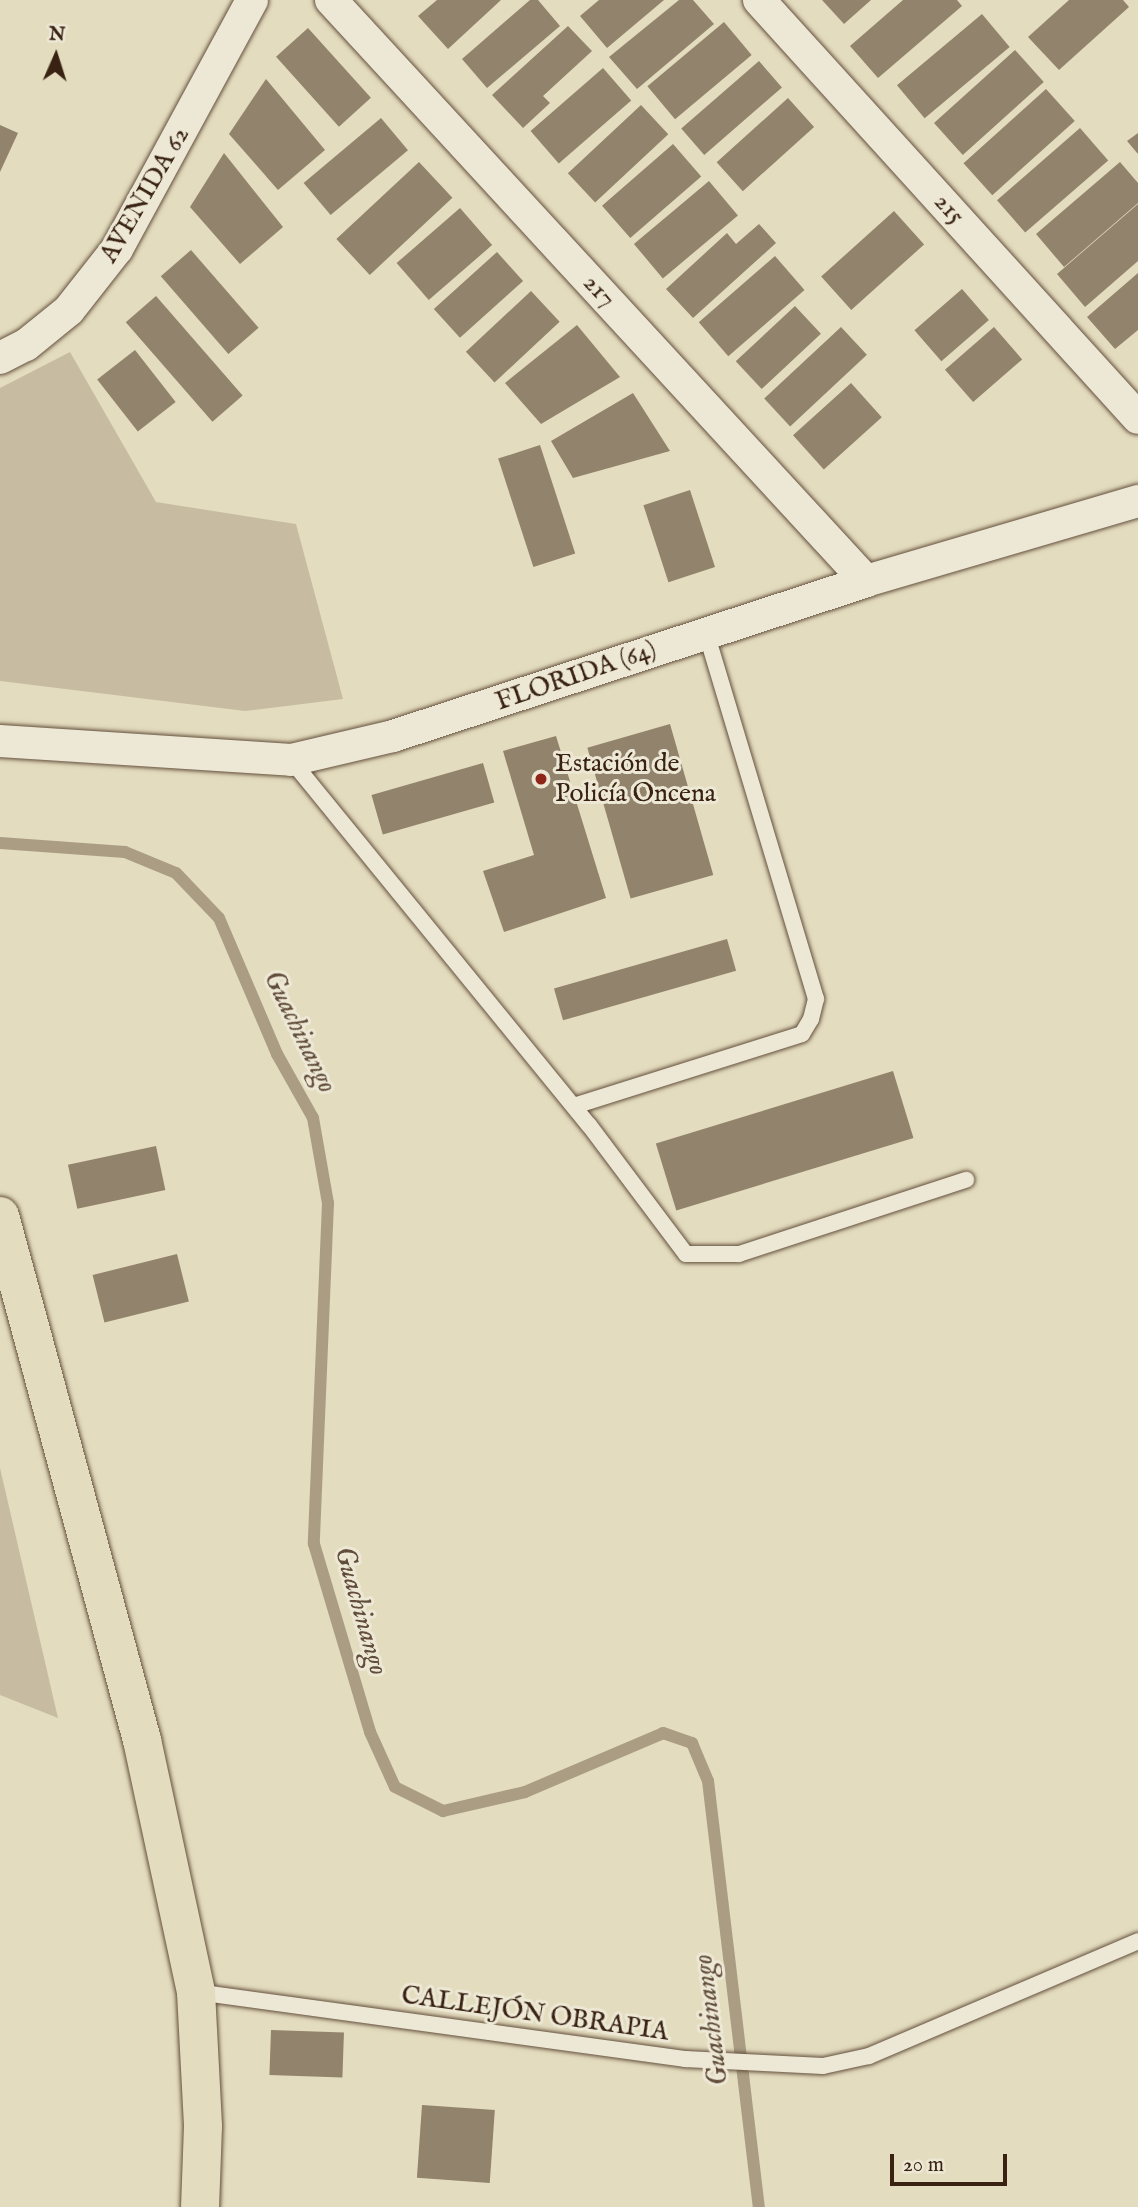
<!DOCTYPE html>
<meta charset="utf-8">
<style>
body{margin:0}
#map{position:relative;width:1138px;height:2207px;overflow:hidden;background:#e4dcbf;font-family:"IM FELL English",serif}
div>[style]{position:absolute}
[style*='--x']{left:calc(var(--x)*1px);top:calc(var(--y)*1px);width:calc(var(--w)*1px);rotate:calc(var(--a)*1deg)}
.green>*{inset:0;background:#c7bca2}
.stream>*{height:12px;margin:-6px;padding:0 6px;transform-origin:6px;border-radius:6px;background:#aa9d84}
.building>*{inset:0;background:#92836c;transform-origin:0 0}
.roads{filter:drop-shadow(0 0 2px #64503d) drop-shadow(0 0 2px #64503d)}
.lane>*{height:16px;margin:-8px;padding:0 8px;transform-origin:8px;border-radius:8px;background:#ede8d5}
.street>*{height:32px;margin:-16px;padding:0 16px;transform-origin:16px;border-radius:16px;background:#ede8d5}
.primary>*{height:38px;margin:-19px;padding:0 19px;transform-origin:19px;border-radius:19px;background:#e4dcbf}
.dots>*{width:19px;height:19px;translate:-50% -50%;box-sizing:border-box;border:4px solid #ede8d5;border-radius:50%}
span{translate:-50% -50%;white-space:nowrap;text-align:center;line-height:1.15;-webkit-text-stroke:6px #ede8d5;paint-order:stroke}
.street-label{font-size:26px;color:#392212}
.poi-label{font-size:26px;color:#392212}
.left{translate:0 -50%;text-align:left}
.water-label{font-size:28px;color:#614d3a;font-style:italic}
.north{position:absolute;left:21px;top:21px;width:70px;height:70px;-webkit-text-stroke:5px #ede8d5;paint-order:stroke;rotate:3deg;font-size:19px;font-weight:700;line-height:28px;text-align:center;color:#392212}
.north::after{content:'';display:block;margin:auto;width:24px;height:32px;background:#392212;clip-path:polygon(50% 0,100% 100%,50% 72%,0 100%)}
.scale{position:absolute;left:890px;top:2154px;width:117px;height:32px;box-sizing:border-box;border:4px solid #392212;border-top:0;padding-left:9px;font-size:21px;line-height:24px;white-space:nowrap;color:#392212;-webkit-text-stroke:5px #ede8d5;paint-order:stroke}
</style>
<div id="map">
<div class="green">
<i style="clip-path:polygon(70px 352px,156px 502px,296px 524px,343px 699px,245px 711px,0 681px,0 388px)"></i>
<i style="clip-path:polygon(0 1468px,58px 1718px,0 1695px)"></i>
</div>
<div class="stream">
<i style="--x:0;--y:843;--w:125;--a:4.1"></i>
<i style="--x:125;--y:852;--w:55;--a:22.4"></i>
<i style="--x:176;--y:873;--w:62;--a:46.3"></i>
<i style="--x:219;--y:918;--w:148;--a:66.9"></i>
<i style="--x:277;--y:1054;--w:73;--a:60.6"></i>
<i style="--x:313;--y:1118;--w:86;--a:80"></i>
<i style="--x:328;--y:1203;--w:341;--a:92.4"></i>
<i style="--x:314;--y:1544;--w:196;--a:73.4"></i>
<i style="--x:370;--y:1732;--w:60;--a:65.6"></i>
<i style="--x:395;--y:1787;--w:54;--a:26.6"></i>
<i style="--x:443;--y:1811;--w:84;--a:-13"></i>
<i style="--x:525;--y:1792;--w:150;--a:-23.1"></i>
<i style="--x:663;--y:1733;--w:31;--a:19"></i>
<i style="--x:692;--y:1743;--w:41;--a:67.2"></i>
<i style="--x:708;--y:1781;--w:429;--a:83.2"></i>
</div>
<div class="building">
<i style="clip-path:polygon(437px 0,501px 0,448px 49px,418px 16px)"></i>
<i style="clip-path:polygon(530px 0,538px 0,560px 26px,487px 88px,462px 59px)"></i>
<i style="clip-path:polygon(599px 0,664px 0,607px 48px,580px 16px)"></i>
<i style="clip-path:polygon(679px 0,693px 0,714px 24px,637px 89px,609px 57px)"></i>
<i style="clip-path:polygon(822px 0,871px 0,844px 24px)"></i>
<i style="clip-path:polygon(903px 0,957px 0,962px 6px,878px 78px,850px 46px)"></i>
<i style="clip-path:polygon(1069px 0,1123px 0,1129px 7px,1059px 70px,1028px 37px)"></i>
<i style="left:982px;top:14px;width:43px;height:111px;rotate:50deg"></i>
<i style="left:724px;top:22px;width:43px;height:100px;rotate:50deg"></i>
<i style="clip-path:polygon(568px 26px,592px 51px,543px 96px,550px 103px,523px 128px,492px 95px)"></i>
<i style="left:308px;top:28px;width:94px;height:43px;rotate:48deg"></i>
<i style="left:1015px;top:50px;width:43px;height:109px;rotate:48deg"></i>
<i style="left:759px;top:61px;width:35px;height:103px;rotate:49deg"></i>
<i style="left:603px;top:68px;width:43px;height:96px;rotate:49deg"></i>
<i style="clip-path:polygon(266px 79px,325px 150px,278px 190px,229px 134px)"></i>
<i style="left:1046px;top:89px;width:43px;height:111px;rotate:48deg"></i>
<i style="left:788px;top:98px;width:39px;height:96px;rotate:48deg"></i>
<i style="left:641px;top:105px;width:40px;height:100px;rotate:47deg"></i>
<i style="left:381px;top:118px;width:42px;height:101px;rotate:50deg"></i>
<i style="clip-path:polygon(0 125px,18px 133px,0 172px)"></i>
<i style="left:1080px;top:128px;width:43px;height:110px;rotate:49deg"></i>
<i style="clip-path:polygon(1138px 133px,1138px 154px,1127px 141px)"></i>
<i style="left:673px;top:144px;width:43px;height:94px;rotate:49deg"></i>
<i style="clip-path:polygon(224px 153px,283px 227px,240px 264px,190px 207px)"></i>
<i style="left:419px;top:162px;width:49px;height:113px;rotate:47deg"></i>
<i style="clip-path:polygon(1120px 162px,1138px 183px,1138px 203px,1064px 267px,1036px 234px)"></i>
<i style="left:709px;top:181px;width:45px;height:98px;rotate:50deg"></i>
<i style="clip-path:polygon(1138px 204px,1138px 261px,1085px 307px,1057px 274px)"></i>
<i style="left:460px;top:208px;width:49px;height:84px;rotate:49deg"></i>
<i style="left:894px;top:211px;width:45px;height:98px;rotate:48deg"></i>
<i style="clip-path:polygon(759px 224px,776px 243px,693px 318px,666px 289px,727px 233px,736px 244px)"></i>
<i style="left:191px;top:250px;width:103px;height:40px;rotate:49deg"></i>
<i style="left:497px;top:252px;width:39px;height:85px;rotate:48deg"></i>
<i style="left:775px;top:256px;width:45px;height:101px;rotate:49deg"></i>
<i style="clip-path:polygon(1138px 273px,1138px 330px,1115px 349px,1087px 317px)"></i>
<i style="left:962px;top:289px;width:41px;height:63px;rotate:49deg"></i>
<i style="left:531px;top:291px;width:42px;height:89px;rotate:47deg"></i>
<i style="left:156px;top:296px;width:132px;height:40px;rotate:49deg"></i>
<i style="left:795px;top:306px;width:38px;height:81px;rotate:47deg"></i>
<i style="clip-path:polygon(577px 325px,620px 377px,541px 424px,505px 383px)"></i>
<i style="left:841px;top:327px;width:38px;height:105px;rotate:47deg"></i>
<i style="left:994px;top:327px;width:43px;height:65px;rotate:49deg"></i>
<i style="left:135px;top:350px;width:66px;height:48px;rotate:52deg"></i>
<i style="left:851px;top:383px;width:46px;height:78px;rotate:48deg"></i>
<i style="clip-path:polygon(633px 393px,670px 451px,573px 478px,551px 441px)"></i>
<i style="left:540px;top:445px;width:114px;height:44px;rotate:72deg"></i>
<i style="left:690px;top:490px;width:81px;height:49px;rotate:72deg"></i>
<i style="left:670px;top:724px;width:157px;height:86px;rotate:74deg"></i>
<i style="clip-path:polygon(556px 736px,606px 898px,504px 932px,483px 871px,534px 855px,503px 751px)"></i>
<i style="left:483px;top:763px;width:41px;height:116px;rotate:74deg"></i>
<i style="left:727px;top:939px;width:33px;height:180px;rotate:74deg"></i>
<i style="left:893px;top:1071px;width:70px;height:248px;rotate:73deg"></i>
<i style="left:156px;top:1146px;width:45px;height:90px;rotate:78deg"></i>
<i style="left:177px;top:1254px;width:49px;height:87px;rotate:76deg"></i>
<i style="left:271px;top:2030px;width:73px;height:45px;rotate:2deg"></i>
<i style="left:422px;top:2105px;width:73px;height:73px;rotate:4deg"></i>
</div>
<div class="roads">
<div class="lane">
<i style="--x:291;--y:760;--w:471;--a:50.8"></i>
<i style="--x:589;--y:1125;--w:161;--a:53.1"></i>
<i style="--x:686;--y:1254;--w:53;--a:0"></i>
<i style="--x:739;--y:1254;--w:239;--a:-18.1"></i>
<i style="--x:574;--y:1106;--w:239;--a:-17.5"></i>
<i style="--x:802;--y:1034;--w:17;--a:-59"></i>
<i style="--x:811;--y:1019;--w:21;--a:-76"></i>
<i style="--x:816;--y:999;--w:383;--a:-106.7"></i>
<i style="--x:196;--y:1992;--w:494;--a:7.8"></i>
<i style="--x:685;--y:2059;--w:138;--a:2.9"></i>
<i style="--x:823;--y:2066;--w:47;--a:-12.3"></i>
<i style="--x:869;--y:2056;--w:293;--a:-23.1"></i>
</div>
<div class="street">
<i style="--x:331;--y:0;--w:790;--a:47.36"></i>
<i style="--x:759;--y:0;--w:564;--a:47.8"></i>
<i style="--x:0;--y:358;--w:29;--a:-27"></i>
<i style="--x:26;--y:345;--w:55;--a:-39.1"></i>
<i style="--x:69;--y:310;--w:78;--a:-51.8"></i>
<i style="--x:117;--y:249;--w:283;--a:-61.5"></i>
<i style="--x:0;--y:741;--w:292;--a:3.7"></i>
<i style="--x:291;--y:760;--w:105;--a:-13.2"></i>
<i style="--x:393;--y:736;--w:498;--a:-18.1"></i>
<i style="--x:866;--y:581;--w:284;--a:-16.4"></i>
</div>
<div class="primary">
<i style="--x:0;--y:1216;--w:543;--a:74.84"></i>
<i style="--x:142;--y:1740;--w:258;--a:77.9"></i>
<i style="--x:196;--y:1992;--w:134;--a:87"></i>
<i style="--x:203;--y:2126;--w:81;--a:92.1"></i>
</div>
</div>
<div class="dots">
<i style="left:541px;top:779px;background:#8f2418"></i>
</div>
<div class="street-label">
<span style="left:145px;top:195px;rotate:-60deg">AVENIDA 62</span>
<span style="left:949px;top:209px;rotate:48deg">215</span>
<span style="left:599px;top:291px;rotate:47deg">217</span>
<span style="left:576px;top:676px;rotate:-19deg">FLORIDA (64)</span>
<span style="left:535px;top:2014px;rotate:8deg">CALLEJÓN OBRAPIA</span>
</div>
<div class="poi-label">
<span class="left" style="left:555px;top:779px">Estación de<br>Policía Oncena</span>
</div>
<div class="water-label">
<span style="left:299px;top:1032px;rotate:64deg">Guachinango</span>
<span style="left:360px;top:1611px;rotate:74deg">Guachinango</span>
<span style="left:712px;top:2020px;rotate:-97deg">Guachinango</span>
</div>
<div class="north">N</div>
<div class="scale">20 m</div>
</div>
